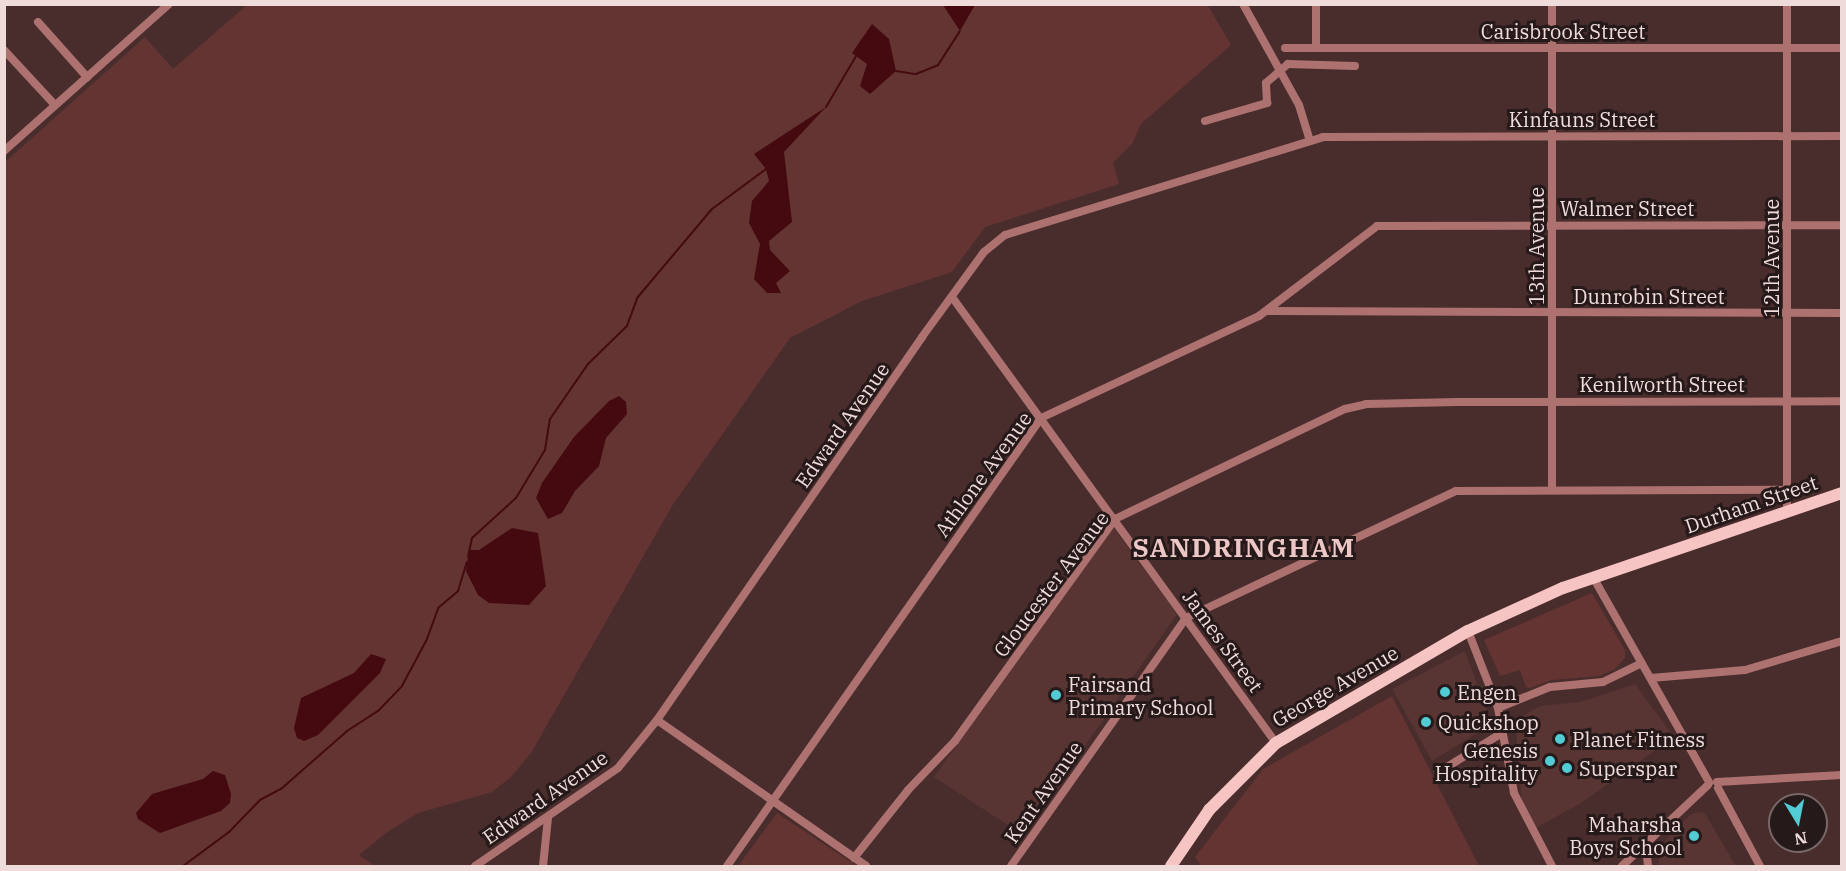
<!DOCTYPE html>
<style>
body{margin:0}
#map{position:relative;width:1846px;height:871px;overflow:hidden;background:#492d2c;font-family:"IBM Plex Serif",serif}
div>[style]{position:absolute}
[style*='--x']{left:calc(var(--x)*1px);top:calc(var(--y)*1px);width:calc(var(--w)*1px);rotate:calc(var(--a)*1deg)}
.built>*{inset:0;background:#583433}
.green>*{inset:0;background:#643433}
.water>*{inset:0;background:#440a0f}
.stream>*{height:2px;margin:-1px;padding:0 1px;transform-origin:1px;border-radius:1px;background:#440a0f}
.minor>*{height:8px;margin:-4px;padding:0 4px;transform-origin:4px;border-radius:4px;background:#ad7270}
.primary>*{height:12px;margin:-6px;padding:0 6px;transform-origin:6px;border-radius:6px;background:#f6c4c2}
.dots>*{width:16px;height:16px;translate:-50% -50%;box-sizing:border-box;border:3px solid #261919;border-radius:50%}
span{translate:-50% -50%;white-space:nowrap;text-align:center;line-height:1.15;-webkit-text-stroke:6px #261919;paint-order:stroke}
.street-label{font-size:20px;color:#efdcda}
.poi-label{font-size:20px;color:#efdcda}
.left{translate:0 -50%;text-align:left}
.right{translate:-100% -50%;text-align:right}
.district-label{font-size:26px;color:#ecc7c6;font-weight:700;letter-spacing:1.5px}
.frame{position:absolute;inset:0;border:6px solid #efdcda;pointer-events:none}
.north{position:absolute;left:1768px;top:793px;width:60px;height:60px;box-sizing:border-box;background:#261919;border:2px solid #766766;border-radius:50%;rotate:170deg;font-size:16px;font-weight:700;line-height:24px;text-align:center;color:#efdcda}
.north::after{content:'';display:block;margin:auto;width:21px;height:27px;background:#51ccd4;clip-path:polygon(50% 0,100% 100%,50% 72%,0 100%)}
</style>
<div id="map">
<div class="built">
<i style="clip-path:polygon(1113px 527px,1177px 614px,1023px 835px,934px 777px)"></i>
<i style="clip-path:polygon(1465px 651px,1492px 724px,1432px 761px,1392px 689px)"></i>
<i style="clip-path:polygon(1635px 684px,1674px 737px,1581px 803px,1536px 828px,1522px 806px,1516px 728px,1524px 715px,1540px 706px,1580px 702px)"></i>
<i style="clip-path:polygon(1704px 812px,1736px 866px,1658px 866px,1660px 848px,1679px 824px,1694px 813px)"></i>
</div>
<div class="green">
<i style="clip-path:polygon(1207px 4px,1231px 45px,1141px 124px,1132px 144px,1113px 163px,1119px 184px,985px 227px,952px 272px,862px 301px,790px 338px,672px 506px,531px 753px,511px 777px,492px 792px,418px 813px,386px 833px,359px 855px,375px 866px,5px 866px,4px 163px,145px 37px,173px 69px,247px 5px)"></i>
<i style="clip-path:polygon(1592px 593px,1625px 650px,1625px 658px,1615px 669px,1599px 676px,1552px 680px,1530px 688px,1526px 687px,1520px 670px,1500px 676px,1484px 640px)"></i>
<i style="clip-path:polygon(1392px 696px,1479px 866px,1201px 866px,1195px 857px,1263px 769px)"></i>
<i style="clip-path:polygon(777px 813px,857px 866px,738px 866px)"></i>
</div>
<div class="water">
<i style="clip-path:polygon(943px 5px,975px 5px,960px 31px)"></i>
<i style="clip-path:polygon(872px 24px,889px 39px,896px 71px,870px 94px,860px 86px,867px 64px,852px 53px)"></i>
<i style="clip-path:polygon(826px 107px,784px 152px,792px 222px,769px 241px,770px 250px,790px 271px,776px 283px,781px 293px,767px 293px,754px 279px,760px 244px,749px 223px,752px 201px,769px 181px,766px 169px,754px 154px)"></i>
<i style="clip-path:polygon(619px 396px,626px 402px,627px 414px,606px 438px,599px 466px,575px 491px,562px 513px,548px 519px,536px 498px,542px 483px,574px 437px,609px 401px)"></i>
<i style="clip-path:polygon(512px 528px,538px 533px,546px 586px,529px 605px,489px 603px,478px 595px,466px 571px,469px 550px,479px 550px)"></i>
<i style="clip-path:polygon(371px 654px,386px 659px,380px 673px,318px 735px,304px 741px,297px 738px,294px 728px,301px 698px,354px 673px)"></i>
<i style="clip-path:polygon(213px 771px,225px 775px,231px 794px,230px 803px,221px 811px,160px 833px,138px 819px,136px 813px,152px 794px,203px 779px)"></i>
</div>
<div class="stream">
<i style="--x:896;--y:71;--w:20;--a:9"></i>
<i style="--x:916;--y:74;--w:24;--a:-22"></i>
<i style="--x:938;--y:65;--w:40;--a:-57.1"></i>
<i style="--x:826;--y:107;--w:59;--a:-59.5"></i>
<i style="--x:468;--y:557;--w:19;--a:-78"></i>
<i style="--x:472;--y:538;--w:59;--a:-42.3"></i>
<i style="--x:516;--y:498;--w:56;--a:-58.9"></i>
<i style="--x:545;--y:450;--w:31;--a:-81"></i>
<i style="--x:550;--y:419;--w:67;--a:-55.4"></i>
<i style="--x:588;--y:364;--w:54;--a:-44.3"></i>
<i style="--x:627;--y:326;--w:30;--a:-70"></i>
<i style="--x:637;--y:298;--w:116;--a:-49.9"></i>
<i style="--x:712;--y:209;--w:67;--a:-36.5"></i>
<i style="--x:183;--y:866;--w:57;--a:-36.5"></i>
<i style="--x:229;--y:832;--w:45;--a:-45.9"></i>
<i style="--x:260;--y:800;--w:24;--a:-28"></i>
<i style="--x:281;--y:789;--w:88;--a:-41.3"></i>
<i style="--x:347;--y:731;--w:37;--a:-33"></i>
<i style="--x:378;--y:711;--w:35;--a:-46"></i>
<i style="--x:402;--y:686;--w:53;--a:-62"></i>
<i style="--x:427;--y:639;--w:33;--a:-70"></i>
<i style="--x:438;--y:608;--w:26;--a:-40"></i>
<i style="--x:458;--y:591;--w:30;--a:-73"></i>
</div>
<div class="minor">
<i style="--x:1243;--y:4;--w:115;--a:61"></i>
<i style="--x:1299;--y:105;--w:37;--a:73"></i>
<i style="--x:1787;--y:4;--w:508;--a:90"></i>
<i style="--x:38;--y:22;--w:74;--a:48.3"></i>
<i style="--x:1285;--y:48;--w:557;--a:0"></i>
<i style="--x:1316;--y:48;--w:44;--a:-90"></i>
<i style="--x:4;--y:50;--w:75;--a:47.2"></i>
<i style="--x:1205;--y:121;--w:65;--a:-16.2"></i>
<i style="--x:1267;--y:103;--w:20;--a:-93"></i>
<i style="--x:1266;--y:83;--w:29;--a:-41"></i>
<i style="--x:1288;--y:64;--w:67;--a:1.7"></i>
<i style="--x:4;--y:151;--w:221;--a:-41.7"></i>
<i style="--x:952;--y:297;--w:551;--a:54"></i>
<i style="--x:1268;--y:311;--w:574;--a:0.2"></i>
<i style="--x:1552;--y:489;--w:485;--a:-90"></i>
<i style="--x:1593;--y:577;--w:236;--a:60.5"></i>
<i style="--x:1468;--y:631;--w:83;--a:68.7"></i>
<i style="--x:1498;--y:708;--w:86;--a:79.3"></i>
<i style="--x:1514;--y:793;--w:82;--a:62.5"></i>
<i style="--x:1651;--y:678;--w:94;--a:-4.9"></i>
<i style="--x:1745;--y:670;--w:101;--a:-16.6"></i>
<i style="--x:1498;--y:708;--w:56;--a:-22"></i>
<i style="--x:1550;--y:687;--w:53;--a:-5.4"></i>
<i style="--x:1603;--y:682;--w:43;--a:-26"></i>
<i style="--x:657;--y:720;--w:255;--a:34.9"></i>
<i style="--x:1439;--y:772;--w:74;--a:-31.8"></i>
<i style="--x:1717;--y:782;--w:125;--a:-3.2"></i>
<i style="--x:1718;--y:788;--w:89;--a:61.7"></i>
<i style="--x:1646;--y:847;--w:19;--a:84"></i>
<i style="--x:854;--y:858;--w:87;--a:-51.5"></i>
<i style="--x:908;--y:790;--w:68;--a:-46.2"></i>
<i style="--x:955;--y:741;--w:274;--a:-54.2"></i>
<i style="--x:1115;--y:519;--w:255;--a:-25.6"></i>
<i style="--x:1345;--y:409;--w:22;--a:-13"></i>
<i style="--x:1366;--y:404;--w:92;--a:-1.2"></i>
<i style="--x:1458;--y:402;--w:384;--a:-0.1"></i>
<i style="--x:475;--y:866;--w:173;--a:-34.4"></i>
<i style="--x:618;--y:768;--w:62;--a:-50.9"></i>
<i style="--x:657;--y:720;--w:466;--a:-55.3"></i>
<i style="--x:922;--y:337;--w:105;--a:-53.9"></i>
<i style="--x:984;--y:252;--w:27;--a:-39"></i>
<i style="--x:1005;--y:235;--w:333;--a:-17.1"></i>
<i style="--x:1323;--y:137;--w:519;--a:-0.11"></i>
<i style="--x:543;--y:866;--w:48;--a:-84.1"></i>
<i style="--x:727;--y:866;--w:547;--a:-54.97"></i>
<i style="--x:1041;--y:418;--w:241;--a:-25.1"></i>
<i style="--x:1259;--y:316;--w:148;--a:-37.3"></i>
<i style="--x:1377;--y:226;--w:465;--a:-0.1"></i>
<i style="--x:1011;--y:866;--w:304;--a:-54.8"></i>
<i style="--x:1186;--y:618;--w:298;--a:-25.2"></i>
<i style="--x:1456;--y:491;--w:331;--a:-0.2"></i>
<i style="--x:1622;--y:866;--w:118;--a:-43.3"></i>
</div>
<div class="primary">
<i style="--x:1171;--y:866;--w:68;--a:-55.8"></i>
<i style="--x:1209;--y:810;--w:95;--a:-45"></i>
<i style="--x:1276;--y:743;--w:222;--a:-30.3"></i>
<i style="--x:1468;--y:631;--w:104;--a:-24.4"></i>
<i style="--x:1563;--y:588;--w:295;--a:-18.8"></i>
</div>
<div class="dots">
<i style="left:1445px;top:692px;background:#51ccd4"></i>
<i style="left:1056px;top:695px;background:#51ccd4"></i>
<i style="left:1426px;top:722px;background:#51ccd4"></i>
<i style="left:1560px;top:739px;background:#51ccd4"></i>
<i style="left:1550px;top:761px;background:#51ccd4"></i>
<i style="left:1567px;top:768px;background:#51ccd4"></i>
<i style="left:1694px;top:836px;background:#51ccd4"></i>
</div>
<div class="street-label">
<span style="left:1563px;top:31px">Carisbrook Street</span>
<span style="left:1582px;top:119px">Kinfauns Street</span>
<span style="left:1627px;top:208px">Walmer Street</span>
<span style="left:1536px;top:246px;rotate:-90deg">13th Avenue</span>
<span style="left:1771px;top:258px;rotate:-90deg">12th Avenue</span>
<span style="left:1649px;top:296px">Dunrobin Street</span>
<span style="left:1662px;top:384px">Kenilworth Street</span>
<span style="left:842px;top:425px;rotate:-55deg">Edward Avenue</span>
<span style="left:983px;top:474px;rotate:-54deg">Athlone Avenue</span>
<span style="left:1751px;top:504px;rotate:-19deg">Durham Street</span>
<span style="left:1051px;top:584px;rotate:-53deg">Gloucester Avenue</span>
<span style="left:1223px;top:641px;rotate:54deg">James Street</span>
<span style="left:1335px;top:686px;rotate:-30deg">George Avenue</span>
<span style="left:1043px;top:792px;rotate:-55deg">Kent Avenue</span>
<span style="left:545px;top:797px;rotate:-35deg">Edward Avenue</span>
</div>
<div class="poi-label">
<span class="left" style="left:1068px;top:696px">Fairsand<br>Primary School</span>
<span class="left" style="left:1457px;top:692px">Engen</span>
<span class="left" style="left:1438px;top:722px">Quickshop</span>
<span class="left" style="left:1572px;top:739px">Planet Fitness</span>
<span class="right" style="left:1538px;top:762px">Genesis<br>Hospitality</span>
<span class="left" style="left:1579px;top:768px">Superspar</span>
<span class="right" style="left:1682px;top:836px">Maharsha<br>Boys School</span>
</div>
<div class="district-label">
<span style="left:1244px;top:548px">SANDRINGHAM</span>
</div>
<div class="frame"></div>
<div class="north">N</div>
</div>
